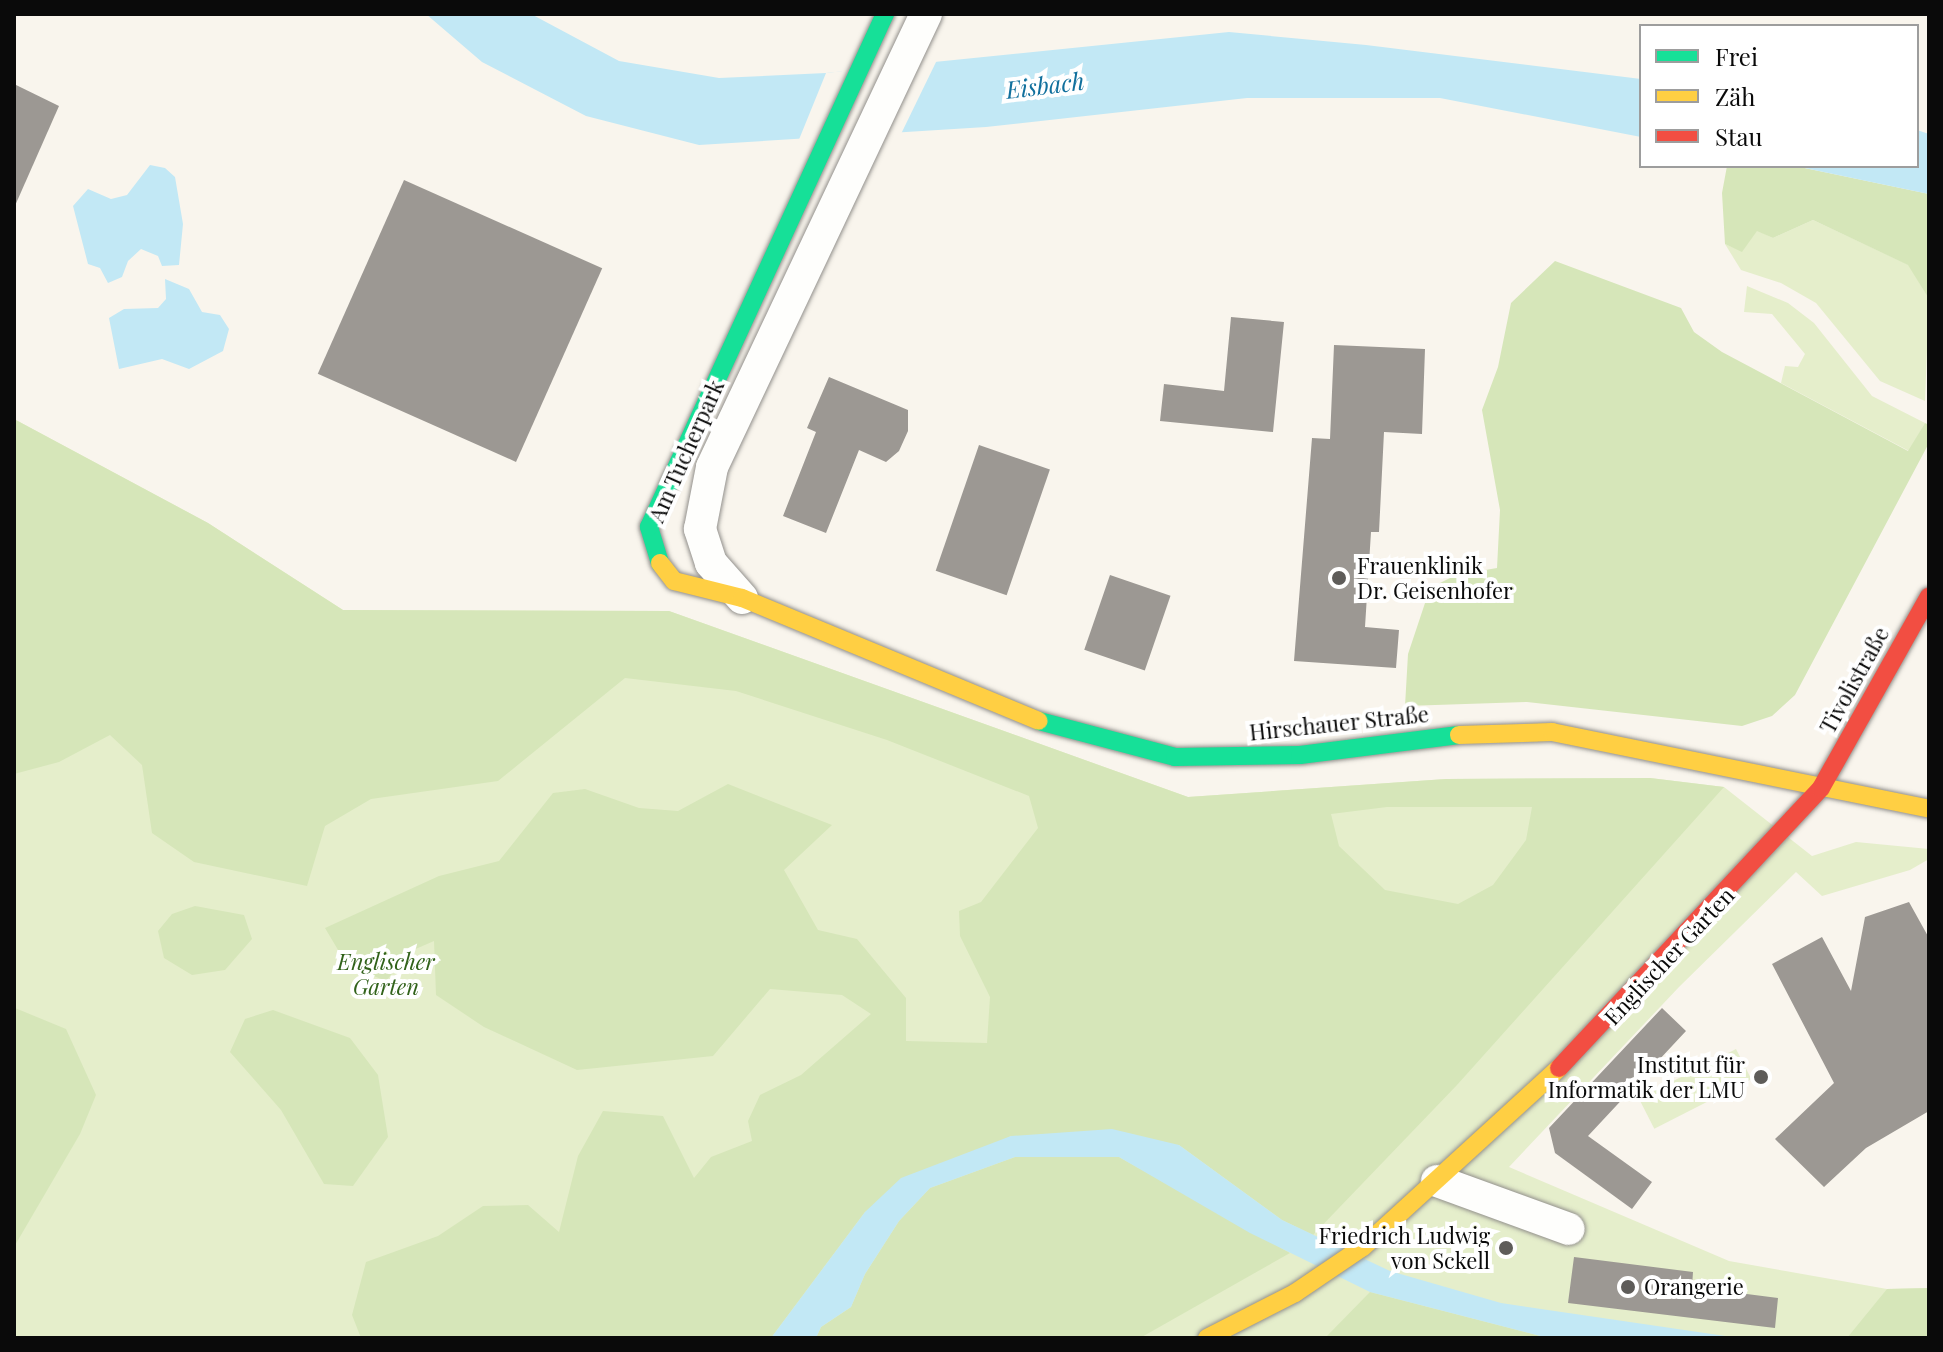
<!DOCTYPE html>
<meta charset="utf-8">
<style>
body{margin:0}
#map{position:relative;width:1943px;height:1352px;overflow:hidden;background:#f9f5ed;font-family:"Playfair Display",serif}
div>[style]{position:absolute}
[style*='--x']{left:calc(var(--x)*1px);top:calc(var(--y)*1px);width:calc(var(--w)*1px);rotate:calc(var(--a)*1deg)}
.green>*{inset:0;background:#e5eecb;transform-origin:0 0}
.forest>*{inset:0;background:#d6e6b9}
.water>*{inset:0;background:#c2e8f5}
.pier>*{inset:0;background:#f9f5ed}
.building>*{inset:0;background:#9c9893;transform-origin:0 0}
.roads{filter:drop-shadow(0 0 2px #92908c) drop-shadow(0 0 2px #92908c)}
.street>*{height:32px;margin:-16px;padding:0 16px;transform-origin:16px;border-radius:16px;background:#fefefc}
.fast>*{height:18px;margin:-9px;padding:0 9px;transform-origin:9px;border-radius:9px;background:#16e098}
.slow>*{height:18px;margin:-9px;padding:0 9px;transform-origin:9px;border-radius:9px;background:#ffcf43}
.jam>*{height:18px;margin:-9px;padding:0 9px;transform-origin:9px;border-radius:9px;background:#f24e42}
.dots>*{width:22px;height:22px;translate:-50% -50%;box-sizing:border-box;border:4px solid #fff;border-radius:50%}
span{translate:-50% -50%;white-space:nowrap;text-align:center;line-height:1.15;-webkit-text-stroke:8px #fff;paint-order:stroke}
.street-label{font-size:22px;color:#0a0a0a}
.poi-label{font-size:22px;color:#0a0a0a}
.left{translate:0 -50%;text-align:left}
.right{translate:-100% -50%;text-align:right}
.park-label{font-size:22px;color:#31621a;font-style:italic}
.water-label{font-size:24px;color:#11709d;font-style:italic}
.frame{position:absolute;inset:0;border:16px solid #0a0a0a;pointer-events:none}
.legend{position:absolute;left:1639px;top:24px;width:280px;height:144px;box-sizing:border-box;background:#fff;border:2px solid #9d9d9d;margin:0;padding:10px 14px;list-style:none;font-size:24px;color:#0a0a0a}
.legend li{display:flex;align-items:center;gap:16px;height:40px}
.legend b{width:40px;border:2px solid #9d9d9d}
</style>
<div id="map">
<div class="green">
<i style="clip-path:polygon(1813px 220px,1909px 265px,1929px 299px,1925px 401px,1880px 381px,1816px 303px,1781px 283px,1741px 270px,1725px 244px,1742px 251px,1757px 230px,1773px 238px)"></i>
<i style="clip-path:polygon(1747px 286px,1788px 303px,1814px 323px,1872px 396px,1925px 423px,1909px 451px,1781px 383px,1785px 366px,1798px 367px,1805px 354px,1772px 314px,1744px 312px)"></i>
<i style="clip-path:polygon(14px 419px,208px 523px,343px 610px,669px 611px,1188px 797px,1446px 779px,1650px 778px,1724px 787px,1812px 856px,1856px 842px,1929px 849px,1929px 859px,1910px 870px,1822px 896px,1796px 872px,1679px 987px,1509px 1167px,1729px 1261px,1887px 1289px,1929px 1288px,1929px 1338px,14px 1338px)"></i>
<i style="left:1736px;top:1049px;width:34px;height:109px;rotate:63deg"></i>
</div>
<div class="forest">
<i style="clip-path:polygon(1727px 166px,1795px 166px,1929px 194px,1929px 299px,1908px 265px,1813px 220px,1773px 238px,1757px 231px,1742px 252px,1725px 244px,1722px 193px)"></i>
<i style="clip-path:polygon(1555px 261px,1681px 308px,1694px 332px,1722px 352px,1908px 451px,1925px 423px,1929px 425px,1929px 443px,1795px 695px,1772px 716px,1742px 726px,1527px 702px,1405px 706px,1408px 654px,1430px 588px,1456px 575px,1497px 568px,1500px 510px,1482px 410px,1498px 367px,1511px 303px)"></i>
<i style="clip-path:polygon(evenodd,14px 419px,208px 523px,343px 610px,669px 611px,1188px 797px,1446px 779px,1650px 778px,1724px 787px,1457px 1085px,1313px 1235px,1282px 1220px,1179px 1145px,1011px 1136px,865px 1212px,771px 1338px,361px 1338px,352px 1315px,366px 1262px,438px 1236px,483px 1206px,528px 1205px,559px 1232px,578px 1156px,603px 1111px,663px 1116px,694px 1178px,711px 1157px,752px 1141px,748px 1121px,760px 1095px,801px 1075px,871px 1014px,842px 995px,770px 989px,713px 1056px,577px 1070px,484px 1027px,436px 995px,434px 941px,411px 951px,386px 981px,347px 965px,325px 928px,439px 876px,499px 861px,553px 793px,585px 789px,639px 808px,678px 811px,728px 784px,832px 825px,784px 870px,818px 930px,857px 939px,906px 998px,906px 1041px,987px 1043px,990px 997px,960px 936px,959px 911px,981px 902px,1038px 828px,1029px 796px,887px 740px,736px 691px,625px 678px,498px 781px,371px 799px,325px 826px,307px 886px,194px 862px,152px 833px,142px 765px,110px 735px,59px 762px,14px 774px,14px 419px,1387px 807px,1532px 807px,1526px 840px,1493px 885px,1458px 904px,1385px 890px,1339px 846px,1331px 814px,1387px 807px)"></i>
<i style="clip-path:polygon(195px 906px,244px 915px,252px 939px,225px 970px,192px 975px,164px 958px,158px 931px,172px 914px)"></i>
<i style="clip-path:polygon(15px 1008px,66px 1029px,96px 1095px,80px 1134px,14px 1247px)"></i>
<i style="clip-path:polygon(273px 1010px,350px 1038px,378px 1075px,388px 1137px,353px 1186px,324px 1184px,281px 1110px,230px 1052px,245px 1019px)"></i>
<i style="clip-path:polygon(1015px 1157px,1119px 1157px,1290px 1253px,1140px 1338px,816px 1338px,821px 1327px,851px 1307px,865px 1274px,899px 1221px,930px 1188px)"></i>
<i style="clip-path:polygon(1929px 1288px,1929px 1338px,1847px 1338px,1887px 1289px)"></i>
<i style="clip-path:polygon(1370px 1292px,1548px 1338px,1325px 1338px)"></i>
</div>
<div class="water">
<i style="clip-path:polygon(426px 14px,531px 14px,619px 61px,719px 78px,826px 73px,1229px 32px,1366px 45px,1641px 79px,1641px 137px,1440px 98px,1247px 98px,986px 127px,699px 145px,586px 116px,482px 62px)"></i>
<i style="clip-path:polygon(1917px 130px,1929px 134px,1929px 194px,1795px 166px,1917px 166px)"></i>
<i style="clip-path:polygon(150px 165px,165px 168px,175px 177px,183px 224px,179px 265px,162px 266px,158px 256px,141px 249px,128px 261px,122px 277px,108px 283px,100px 268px,88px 264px,73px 206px,88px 189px,111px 199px,127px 195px)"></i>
<i style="clip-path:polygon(165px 279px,189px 289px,202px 312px,220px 315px,229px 329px,223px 351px,189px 369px,162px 359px,119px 369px,109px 318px,124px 309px,158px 308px,166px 299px)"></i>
<i style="clip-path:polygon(1112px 1129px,1179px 1145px,1282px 1220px,1390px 1271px,1501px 1303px,1739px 1338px,1548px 1338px,1370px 1292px,1250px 1233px,1119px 1157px,1015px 1157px,930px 1188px,899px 1221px,865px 1274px,851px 1307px,821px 1327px,816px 1338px,771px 1338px,865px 1212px,901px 1178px,1011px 1136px)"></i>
</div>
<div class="pier">
<i style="clip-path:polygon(937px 60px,901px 134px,798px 142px,826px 73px)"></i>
</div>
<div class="building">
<i style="clip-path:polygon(14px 84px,59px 106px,14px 208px)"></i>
<i style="left:404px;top:180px;width:217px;height:212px;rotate:24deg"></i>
<i style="clip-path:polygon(1231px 317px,1284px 322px,1273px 432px,1160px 421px,1164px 384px,1224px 391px)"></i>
<i style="clip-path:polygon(1334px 345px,1425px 349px,1422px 434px,1384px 432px,1379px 532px,1371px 532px,1365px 627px,1399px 630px,1396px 668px,1294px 661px,1312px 438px,1330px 439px)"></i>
<i style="clip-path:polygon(829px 377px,908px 410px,908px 431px,899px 451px,886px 462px,859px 450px,826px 533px,783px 516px,816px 432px,807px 428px)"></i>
<i style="left:979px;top:445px;width:75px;height:133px;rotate:19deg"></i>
<i style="left:1110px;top:575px;width:64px;height:79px;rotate:19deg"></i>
<i style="clip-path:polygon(1909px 902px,1929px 938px,1929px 1111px,1866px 1148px,1824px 1187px,1775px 1139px,1834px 1083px,1772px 964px,1822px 937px,1851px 991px,1865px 917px)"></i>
<i style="clip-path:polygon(1662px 1008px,1686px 1031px,1588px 1136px,1652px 1182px,1632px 1209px,1555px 1153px,1549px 1128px)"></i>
<i style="clip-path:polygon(1574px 1257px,1693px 1272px,1692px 1287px,1778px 1298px,1775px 1328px,1568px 1303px)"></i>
</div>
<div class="roads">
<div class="street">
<i style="--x:742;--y:598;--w:47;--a:-131.5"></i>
<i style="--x:711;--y:563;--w:36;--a:-108"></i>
<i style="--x:700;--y:529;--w:63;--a:-79"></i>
<i style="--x:712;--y:467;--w:501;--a:-64.71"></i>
<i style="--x:1437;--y:1181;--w:140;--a:20"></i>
</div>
<div class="fast">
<i style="--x:660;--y:563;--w:38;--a:-107"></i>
<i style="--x:649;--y:527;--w:565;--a:-65.3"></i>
<i style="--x:1039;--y:721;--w:141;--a:14.8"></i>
<i style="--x:1175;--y:757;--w:125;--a:-0.9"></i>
<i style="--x:1300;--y:755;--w:160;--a:-7.2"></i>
</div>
<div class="slow">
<i style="--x:660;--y:563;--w:23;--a:52"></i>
<i style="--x:674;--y:581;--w:70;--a:14"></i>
<i style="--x:742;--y:598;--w:321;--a:22.5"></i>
<i style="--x:1459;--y:735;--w:93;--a:-1.8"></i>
<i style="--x:1552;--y:732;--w:385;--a:11.5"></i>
<i style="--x:1207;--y:1338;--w:99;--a:-27.1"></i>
<i style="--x:1295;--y:1293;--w:82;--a:-34.1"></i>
<i style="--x:1363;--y:1247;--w:265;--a:-42.4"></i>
</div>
<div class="jam">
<i style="--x:1559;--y:1068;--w:383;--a:-46.9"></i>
<i style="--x:1821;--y:788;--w:220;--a:-60.6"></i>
</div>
</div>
<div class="dots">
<i style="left:1339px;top:578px;background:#5e5c59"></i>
<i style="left:1761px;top:1077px;background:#5e5c59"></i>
<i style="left:1506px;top:1248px;background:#5e5c59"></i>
<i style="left:1628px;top:1287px;background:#5e5c59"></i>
</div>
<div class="street-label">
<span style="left:686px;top:451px;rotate:-66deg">Am Tucherpark</span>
<span style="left:1854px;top:680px;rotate:-61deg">Tivolistraße</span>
<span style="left:1339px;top:723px;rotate:-6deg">Hirschauer Straße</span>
<span style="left:1669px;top:956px;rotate:-47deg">Englischer Garten</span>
</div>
<div class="poi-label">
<span class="left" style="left:1357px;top:578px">Frauenklinik<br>Dr. Geisenhofer</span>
<span class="right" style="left:1745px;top:1077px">Institut für<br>Informatik der LMU</span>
<span class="right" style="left:1490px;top:1248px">Friedrich Ludwig<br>von Sckell</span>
<span class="left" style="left:1644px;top:1287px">Orangerie</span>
</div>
<div class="park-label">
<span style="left:386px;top:974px">Englischer<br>Garten</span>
</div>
<div class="water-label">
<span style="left:1045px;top:85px;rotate:-7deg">Eisbach</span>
</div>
<div class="frame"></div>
<ul class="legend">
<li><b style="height:10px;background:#16e098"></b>Frei</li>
<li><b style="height:10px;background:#ffcf43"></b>Zäh</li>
<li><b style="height:10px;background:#f24e42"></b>Stau</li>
</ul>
</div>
